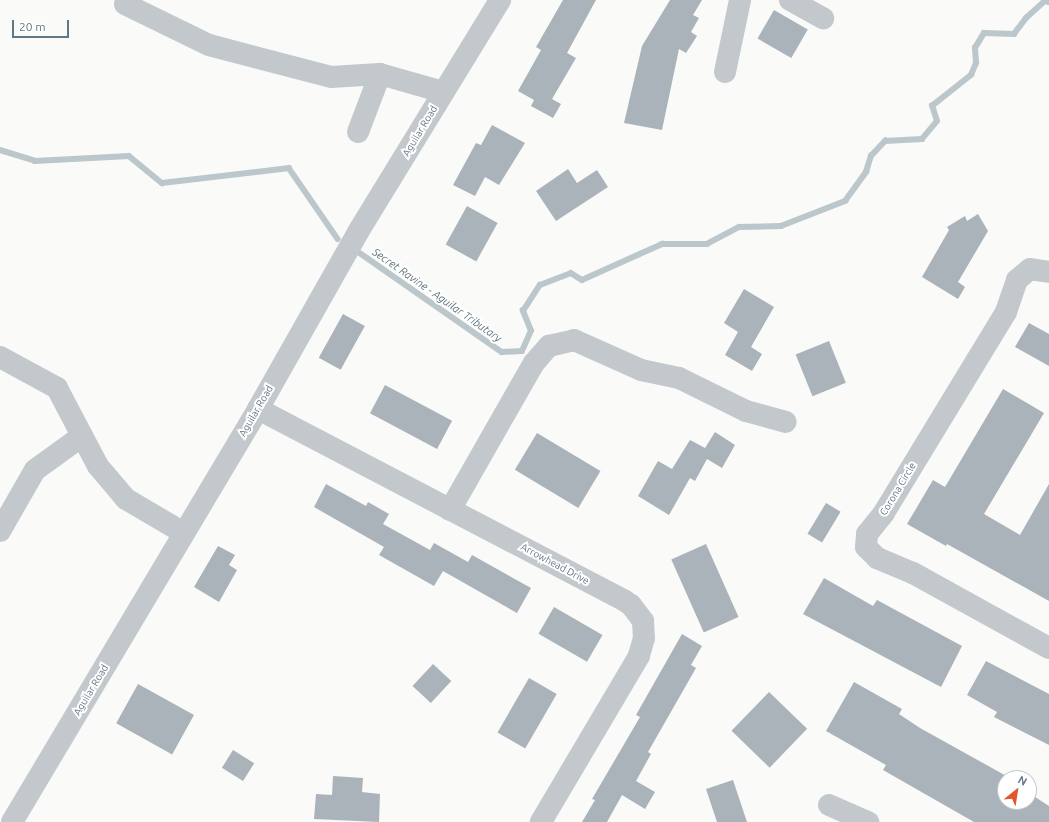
<!DOCTYPE html>
<style>
body{margin:0}
#map{position:relative;width:1049px;height:822px;overflow:hidden;background:#fafaf8;font-family:Ubuntu,sans-serif}
div>[style]{position:absolute}
[style*='--x']{left:calc(var(--x)*1px);top:calc(var(--y)*1px);width:calc(var(--w)*1px);rotate:calc(var(--a)*1deg)}
.stream>*{height:5.5px;margin:-2.75px;padding:0 2.75px;transform-origin:2.75px;border-radius:2.75px;background:#bbc7cb}
.building>*{inset:0;background:#aab3b9;transform-origin:0 0}
.minor>*{height:22px;margin:-11px;padding:0 11px;transform-origin:11px;border-radius:11px;background:#c3c8cc}
span{translate:-50% -50%;white-space:nowrap;text-align:center;line-height:1.15;-webkit-text-stroke:4px #fff;paint-order:stroke}
.street-label{font-size:10px;color:#657683}
.water-label{font-size:11px;color:#60757c;font-style:italic}
.north{position:absolute;left:997px;top:770px;width:40px;height:40px;box-sizing:border-box;background:#fff;border:1px solid #c1c8cd;border-radius:50%;rotate:30deg;font-size:11px;font-weight:700;line-height:16px;text-align:center;color:#657683}
.north::after{content:'';display:block;margin:auto;width:14px;height:18px;background:#e4572e;clip-path:polygon(50% 0,100% 100%,50% 72%,0 100%)}
.scale{position:absolute;left:12px;top:20px;width:57px;height:18px;box-sizing:border-box;border:2px solid #657683;border-top:0;padding-left:5px;font-size:12px;line-height:14px;white-space:nowrap;color:#657683;-webkit-text-stroke:3px #fff;paint-order:stroke}
</style>
<div id="map">
<div class="stream">
<i style="--x:0;--y:150;--w:37;--a:17"></i>
<i style="--x:35;--y:161;--w:94;--a:-3"></i>
<i style="--x:129;--y:156;--w:43;--a:39.3"></i>
<i style="--x:162;--y:183;--w:128;--a:-6.7"></i>
<i style="--x:289;--y:168;--w:86;--a:55.4"></i>
<i style="--x:360;--y:253;--w:173;--a:34.9"></i>
<i style="--x:502;--y:352;--w:20;--a:-3"></i>
<i style="--x:522;--y:351;--w:22;--a:-66"></i>
<i style="--x:531;--y:331;--w:22;--a:-112"></i>
<i style="--x:523;--y:311;--w:31;--a:-57"></i>
<i style="--x:540;--y:285;--w:33;--a:-21"></i>
<i style="--x:571;--y:273;--w:13;--a:32"></i>
<i style="--x:582;--y:280;--w:88;--a:-24.2"></i>
<i style="--x:662;--y:244;--w:45;--a:0"></i>
<i style="--x:707;--y:244;--w:36;--a:-28"></i>
<i style="--x:739;--y:227;--w:42;--a:-1.4"></i>
<i style="--x:781;--y:226;--w:69;--a:-21.3"></i>
<i style="--x:845;--y:201;--w:36;--a:-54"></i>
<i style="--x:866;--y:172;--w:17;--a:-73"></i>
<i style="--x:871;--y:156;--w:21;--a:-47"></i>
<i style="--x:885;--y:141;--w:37;--a:-3"></i>
<i style="--x:922;--y:139;--w:23;--a:-50"></i>
<i style="--x:937;--y:121;--w:16;--a:-108"></i>
<i style="--x:932;--y:106;--w:50;--a:-38.5"></i>
<i style="--x:971;--y:75;--w:13;--a:-67"></i>
<i style="--x:976;--y:63;--w:15;--a:-94"></i>
<i style="--x:975;--y:48;--w:17;--a:-59"></i>
<i style="--x:984;--y:33;--w:30;--a:2"></i>
<i style="--x:1014;--y:34;--w:20;--a:-53"></i>
<i style="--x:1026;--y:18;--w:25;--a:-42"></i>
<i style="--x:1045;--y:1;--w:4;--a:14"></i>
</div>
<div class="building">
<i style="clip-path:polygon(563px 0,596px 0,567px 53px,576px 58px,552px 99px,561px 104px,553px 118px,531px 106px,534px 100px,518px 91px,541px 50px,536px 47px)"></i>
<i style="clip-path:polygon(670px 0,702px 0,693px 15px,699px 18px,691px 32px,697px 36px,686px 53px,679px 49px,662px 130px,624px 123px,642px 46px)"></i>
<i style="left:774px;top:10px;width:39px;height:33px;rotate:30deg"></i>
<i style="clip-path:polygon(492px 125px,525px 143px,499px 185px,485px 177px,475px 196px,453px 185px,476px 143px,481px 145px)"></i>
<i style="clip-path:polygon(568px 169px,577px 183px,597px 170px,608px 187px,556px 221px,536px 191px)"></i>
<i style="left:467px;top:206px;width:35px;height:44px;rotate:29deg"></i>
<i style="clip-path:polygon(978px 214px,988px 231px,958px 282px,965px 287px,958px 299px,922px 277px,949px 230px,947px 227px,965px 216px,967px 221px)"></i>
<i style="clip-path:polygon(744px 289px,774px 307px,751px 347px,762px 354px,752px 371px,725px 355px,738px 332px,724px 323px)"></i>
<i style="left:343px;top:314px;width:25px;height:50px;rotate:29deg"></i>
<i style="clip-path:polygon(1029px 323px,1049px 334px,1049px 366px,1015px 347px)"></i>
<i style="left:829px;top:341px;width:45px;height:36px;rotate:68deg"></i>
<i style="left:385px;top:385px;width:76px;height:32px;rotate:28deg"></i>
<i style="clip-path:polygon(1003px 389px,1044px 413px,984px 514px,1020px 535px,1049px 484px,1049px 601px,947px 544px,946px 546px,907px 524px,933px 480px,945px 487px)"></i>
<i style="clip-path:polygon(715px 432px,735px 445px,722px 468px,707px 459px,695px 481px,690px 478px,669px 515px,638px 496px,658px 461px,672px 469px,690px 440px,705px 448px)"></i>
<i style="left:537px;top:433px;width:74px;height:43px;rotate:31deg"></i>
<i style="clip-path:polygon(326px 484px,366px 506px,368px 502px,389px 514px,383px 524px,430px 550px,434px 543px,468px 562px,472px 555px,531px 588px,517px 613px,443px 571px,434px 586px,379px 555px,384px 547px,314px 507px)"></i>
<i style="left:826px;top:503px;width:17px;height:36px;rotate:31deg"></i>
<i style="left:706px;top:544px;width:80px;height:38px;rotate:66deg"></i>
<i style="clip-path:polygon(218px 546px,235px 555px,229px 565px,237px 570px,219px 602px,194px 587px)"></i>
<i style="clip-path:polygon(824px 578px,873px 606px,877px 600px,962px 646px,941px 687px,803px 614px)"></i>
<i style="left:554px;top:607px;width:56px;height:31px;rotate:30deg"></i>
<i style="clip-path:polygon(682px 634px,702px 646px,691px 665px,696px 668px,648px 752px,651px 754px,636px 781px,655px 792px,645px 809px,622px 795px,607px 822px,582px 822px,595px 800px,592px 799px,640px 717px,636px 715px)"></i>
<i style="clip-path:polygon(986px 661px,1049px 694px,1049px 745px,994px 717px,997px 712px,967px 695px)"></i>
<i style="left:433px;top:664px;width:25px;height:30px;rotate:43deg"></i>
<i style="left:529px;top:678px;width:32px;height:63px;rotate:30deg"></i>
<i style="clip-path:polygon(854px 682px,902px 709px,899px 714px,920px 728px,1010px 778px,1005px 778px,1005px 802px,1029px 802px,1029px 793px,1049px 806px,1049px 822px,974px 822px,883px 770px,886px 765px,826px 731px)"></i>
<i style="left:138px;top:684px;width:64px;height:45px;rotate:29deg"></i>
<i style="left:769px;top:692px;width:53px;height:54px;rotate:44deg"></i>
<i style="left:233px;top:750px;width:25px;height:21px;rotate:32deg"></i>
<i style="clip-path:polygon(333px 776px,363px 778px,362px 792px,380px 794px,379px 822px,314px 819px,316px 794px,332px 795px)"></i>
<i style="clip-path:polygon(733px 780px,747px 822px,717px 822px,706px 789px)"></i>
</div>
<div class="minor">
<i style="--x:790;--y:0;--w:38;--a:29"></i>
<i style="--x:125;--y:4;--w:93;--a:26"></i>
<i style="--x:209;--y:45;--w:126;--a:14.7"></i>
<i style="--x:331;--y:77;--w:49;--a:-3.5"></i>
<i style="--x:725;--y:72;--w:74;--a:-78.2"></i>
<i style="--x:358;--y:132;--w:62;--a:-69.2"></i>
<i style="--x:380;--y:74;--w:66;--a:15.9"></i>
<i style="--x:1049;--y:272;--w:19;--a:-171"></i>
<i style="--x:1030;--y:269;--w:17;--a:140"></i>
<i style="--x:1017;--y:280;--w:34;--a:109"></i>
<i style="--x:1006;--y:312;--w:235;--a:121.3"></i>
<i style="--x:884;--y:513;--w:27;--a:129"></i>
<i style="--x:867;--y:534;--w:13;--a:94"></i>
<i style="--x:866;--y:547;--w:16;--a:45"></i>
<i style="--x:877;--y:558;--w:39;--a:23"></i>
<i style="--x:913;--y:573;--w:155;--a:28.9"></i>
<i style="--x:0;--y:357;--w:65;--a:28.5"></i>
<i style="--x:57;--y:388;--w:88;--a:62.3"></i>
<i style="--x:98;--y:466;--w:43;--a:49.7"></i>
<i style="--x:126;--y:499;--w:67;--a:30.4"></i>
<i style="--x:258;--y:409;--w:414;--a:27.6"></i>
<i style="--x:625;--y:601;--w:7;--a:34"></i>
<i style="--x:631;--y:605;--w:20;--a:53"></i>
<i style="--x:643;--y:621;--w:17;--a:87"></i>
<i style="--x:644;--y:638;--w:19;--a:106"></i>
<i style="--x:639;--y:656;--w:193;--a:120.6"></i>
<i style="--x:450;--y:510;--w:169;--a:-60.3"></i>
<i style="--x:534;--y:363;--w:23;--a:-49"></i>
<i style="--x:549;--y:346;--w:26;--a:-13"></i>
<i style="--x:574;--y:340;--w:73;--a:24.1"></i>
<i style="--x:641;--y:370;--w:39;--a:12"></i>
<i style="--x:679;--y:378;--w:75;--a:26.2"></i>
<i style="--x:746;--y:411;--w:41;--a:15.4"></i>
<i style="--x:0;--y:531;--w:70;--a:-60.2"></i>
<i style="--x:35;--y:470;--w:58;--a:-35.9"></i>
<i style="--x:829;--y:805;--w:43;--a:23.6"></i>
<i style="--x:12;--y:822;--w:481;--a:-59.2"></i>
<i style="--x:258;--y:409;--w:203;--a:-60.5"></i>
<i style="--x:358;--y:232;--w:272;--a:-58.5"></i>
</div>
<div class="street-label">
<span style="left:420px;top:131px;rotate:-59deg">Aguilar Road</span>
<span style="left:256px;top:411px;rotate:-60deg">Aguilar Road</span>
<span style="left:898px;top:489px;rotate:-59deg">Corona Circle</span>
<span style="left:555px;top:564px;rotate:28deg">Arrowhead Drive</span>
<span style="left:91px;top:690px;rotate:-59deg">Aguilar Road</span>
</div>
<div class="water-label">
<span style="left:437px;top:295px;rotate:35deg">Secret Ravine - Aguilar Tributary</span>
</div>
<div class="north">N</div>
<div class="scale">20 m</div>
</div>
